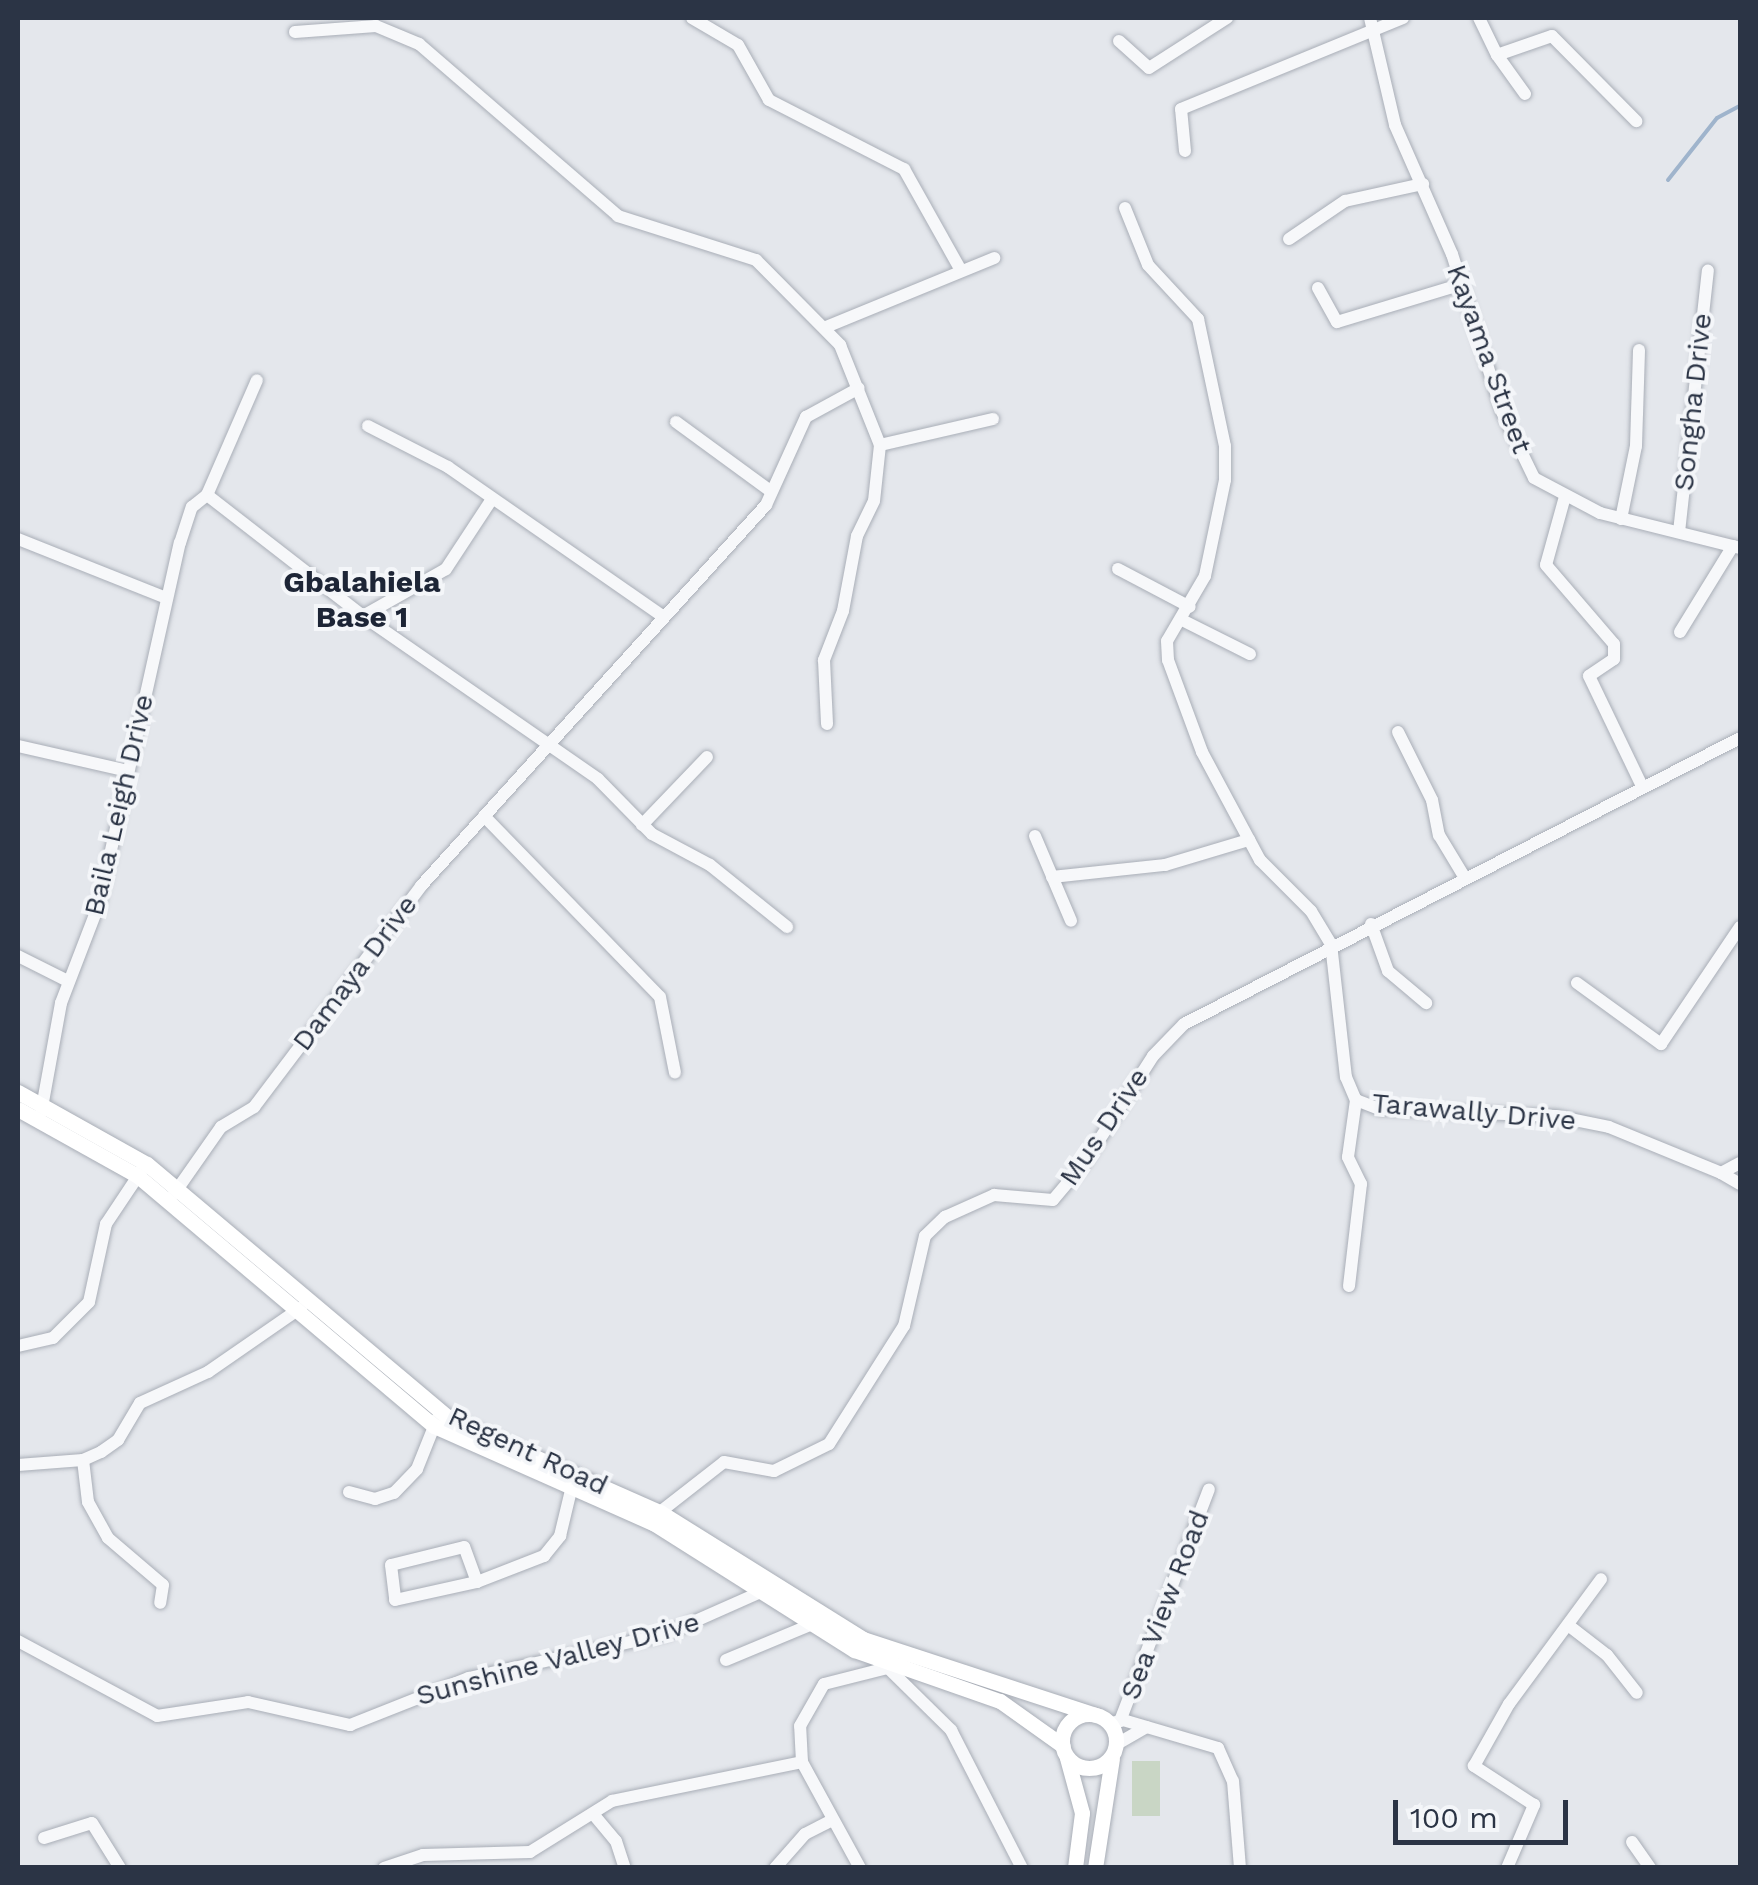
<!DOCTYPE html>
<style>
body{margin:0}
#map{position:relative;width:1758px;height:1885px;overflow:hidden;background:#e4e7ec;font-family:"Work Sans",sans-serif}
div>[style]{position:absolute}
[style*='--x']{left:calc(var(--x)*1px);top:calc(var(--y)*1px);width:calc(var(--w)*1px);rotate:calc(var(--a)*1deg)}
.green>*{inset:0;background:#c9d6c5;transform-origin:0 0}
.stream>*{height:4px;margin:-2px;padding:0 2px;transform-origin:2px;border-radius:2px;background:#9fb4cc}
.roads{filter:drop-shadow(0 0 2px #a9aeb7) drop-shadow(0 0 2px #a9aeb7)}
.minor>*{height:12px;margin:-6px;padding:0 6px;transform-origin:6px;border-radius:6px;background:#f7f8fa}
.major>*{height:15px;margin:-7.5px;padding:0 7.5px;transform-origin:7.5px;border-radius:7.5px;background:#fff}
.major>.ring{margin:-7.5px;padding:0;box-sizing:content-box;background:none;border:15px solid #fff;border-radius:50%}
span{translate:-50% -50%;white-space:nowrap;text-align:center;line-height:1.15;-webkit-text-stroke:8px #f4f6f9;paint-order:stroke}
.street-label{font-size:28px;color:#2b3445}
.neighbourhood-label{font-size:30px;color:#1d2536;font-weight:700}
.frame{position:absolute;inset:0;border:20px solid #2b3445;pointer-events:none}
.scale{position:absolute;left:1393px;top:1800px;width:175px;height:45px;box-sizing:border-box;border:5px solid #2b3445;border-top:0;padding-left:12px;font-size:30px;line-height:35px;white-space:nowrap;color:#2b3445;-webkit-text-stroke:8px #f4f6f9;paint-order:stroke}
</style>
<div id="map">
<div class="green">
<i style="left:1132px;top:1761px;width:28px;height:55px"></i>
</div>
<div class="stream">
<i style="--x:1668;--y:180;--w:79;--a:-51.7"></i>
<i style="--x:1717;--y:118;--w:26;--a:-28"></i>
</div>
<div class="roads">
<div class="minor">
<i style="--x:692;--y:18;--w:53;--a:30.4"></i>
<i style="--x:738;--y:45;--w:63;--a:60.6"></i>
<i style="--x:769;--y:100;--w:152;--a:27.1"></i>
<i style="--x:904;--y:169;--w:112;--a:60.7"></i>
<i style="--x:1370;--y:18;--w:110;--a:76.8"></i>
<i style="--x:1395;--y:125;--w:141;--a:66.2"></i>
<i style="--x:1452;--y:254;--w:166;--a:72.4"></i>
<i style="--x:1502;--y:412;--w:73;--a:64.1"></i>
<i style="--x:1534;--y:478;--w:75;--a:27.9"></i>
<i style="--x:1600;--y:513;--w:144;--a:14"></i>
<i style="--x:1479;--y:18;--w:41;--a:64.1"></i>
<i style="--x:1497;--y:55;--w:58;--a:-19.1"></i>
<i style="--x:1552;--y:36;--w:120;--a:45.3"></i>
<i style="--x:295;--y:32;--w:81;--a:-4.2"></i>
<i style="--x:376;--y:26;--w:47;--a:22.7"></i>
<i style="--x:419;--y:44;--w:263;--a:40.8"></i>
<i style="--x:618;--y:216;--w:145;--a:17.7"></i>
<i style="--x:756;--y:260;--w:120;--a:45.3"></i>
<i style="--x:840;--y:345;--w:108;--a:68.2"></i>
<i style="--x:880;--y:445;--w:56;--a:96.1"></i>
<i style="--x:874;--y:501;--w:39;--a:116"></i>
<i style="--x:857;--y:536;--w:76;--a:100.6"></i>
<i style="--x:843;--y:611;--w:53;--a:111.2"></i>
<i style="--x:824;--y:660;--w:64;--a:87.3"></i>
<i style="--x:1119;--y:41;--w:40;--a:42"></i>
<i style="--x:1149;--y:68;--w:93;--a:-32.7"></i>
<i style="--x:1497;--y:55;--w:48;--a:54.3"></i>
<i style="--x:1185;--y:151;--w:42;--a:-95.4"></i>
<i style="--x:1181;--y:109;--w:240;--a:-22.3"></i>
<i style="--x:1125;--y:208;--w:61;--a:68"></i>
<i style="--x:1148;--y:265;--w:74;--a:47.2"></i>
<i style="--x:1198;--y:319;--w:130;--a:78"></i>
<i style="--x:1225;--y:446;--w:34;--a:90"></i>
<i style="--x:1225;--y:480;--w:98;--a:101.8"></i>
<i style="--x:1205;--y:576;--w:75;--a:120.3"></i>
<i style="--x:1167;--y:641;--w:19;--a:87"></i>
<i style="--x:1168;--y:660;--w:98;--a:69.7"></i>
<i style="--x:1202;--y:752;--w:123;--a:61.8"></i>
<i style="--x:1260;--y:860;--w:72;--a:45"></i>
<i style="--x:1311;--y:911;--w:39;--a:59"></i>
<i style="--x:1331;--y:944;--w:134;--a:83.6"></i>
<i style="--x:1346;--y:1077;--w:25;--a:67"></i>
<i style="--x:1356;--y:1100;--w:26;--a:21"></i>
<i style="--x:1380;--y:1109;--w:175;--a:2.3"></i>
<i style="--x:1555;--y:1116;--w:55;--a:11.5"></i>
<i style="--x:1609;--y:1127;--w:121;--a:22.3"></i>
<i style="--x:1721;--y:1173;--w:21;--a:-28"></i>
<i style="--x:1289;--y:239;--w:68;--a:-34.2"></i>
<i style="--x:1345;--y:201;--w:80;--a:-12.3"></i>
<i style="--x:1318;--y:288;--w:39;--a:61"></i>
<i style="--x:1337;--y:322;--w:131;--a:-16.9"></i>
<i style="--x:826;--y:327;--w:182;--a:-22.3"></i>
<i style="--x:676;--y:422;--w:115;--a:36.2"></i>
<i style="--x:368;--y:426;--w:90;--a:27.1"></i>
<i style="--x:448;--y:467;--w:259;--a:34.8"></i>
<i style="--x:880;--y:445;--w:116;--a:-13"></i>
<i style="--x:207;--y:495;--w:197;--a:37.8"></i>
<i style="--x:363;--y:616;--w:286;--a:34.7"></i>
<i style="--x:598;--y:779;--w:77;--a:45.5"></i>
<i style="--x:652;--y:834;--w:66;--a:28.1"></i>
<i style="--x:710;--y:865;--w:99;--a:38.8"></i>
<i style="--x:207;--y:495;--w:125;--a:-66.5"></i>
<i style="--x:1564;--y:500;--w:67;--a:105.5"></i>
<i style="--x:1546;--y:565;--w:104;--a:49.3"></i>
<i style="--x:1614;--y:644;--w:15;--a:90"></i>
<i style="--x:1614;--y:659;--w:30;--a:146"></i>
<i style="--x:1589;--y:676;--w:122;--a:64.3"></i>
<i style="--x:1621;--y:519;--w:75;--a:-78.4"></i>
<i style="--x:1636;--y:446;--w:96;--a:-88.2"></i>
<i style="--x:1679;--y:532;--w:263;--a:-83.7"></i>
<i style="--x:18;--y:539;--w:159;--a:21.7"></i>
<i style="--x:1118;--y:569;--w:81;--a:27.8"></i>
<i style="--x:363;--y:616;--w:95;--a:-29.5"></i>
<i style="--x:446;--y:569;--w:84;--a:-56.7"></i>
<i style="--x:1182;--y:620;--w:76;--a:26.6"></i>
<i style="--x:1680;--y:632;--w:101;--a:-58.4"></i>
<i style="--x:1398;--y:732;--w:76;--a:63.4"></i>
<i style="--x:1432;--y:800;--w:36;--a:79"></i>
<i style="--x:1439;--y:835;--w:50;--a:58.8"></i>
<i style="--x:18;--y:746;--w:113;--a:12.8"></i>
<i style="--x:484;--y:816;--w:252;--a:45.8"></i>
<i style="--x:660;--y:997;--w:77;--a:78.8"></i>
<i style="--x:642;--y:825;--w:94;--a:-46.3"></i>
<i style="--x:1035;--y:836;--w:92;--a:67"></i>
<i style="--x:1052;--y:877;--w:114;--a:-6.1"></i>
<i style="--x:1165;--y:865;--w:88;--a:-16.6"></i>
<i style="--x:1371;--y:924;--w:50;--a:70.1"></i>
<i style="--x:1388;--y:971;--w:50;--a:40.1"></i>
<i style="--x:18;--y:956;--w:56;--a:26.6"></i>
<i style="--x:1577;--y:983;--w:104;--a:36"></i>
<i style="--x:1661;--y:1044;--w:141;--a:-56"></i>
<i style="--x:41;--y:1113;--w:112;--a:-79.7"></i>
<i style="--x:61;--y:1003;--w:106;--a:-69"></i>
<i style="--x:99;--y:904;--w:370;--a:-77.4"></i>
<i style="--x:180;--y:543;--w:38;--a:-72"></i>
<i style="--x:192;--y:507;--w:19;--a:-39"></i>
<i style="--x:1721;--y:1173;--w:22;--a:30"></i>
<i style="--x:174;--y:1194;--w:82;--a:-55"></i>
<i style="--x:221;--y:1127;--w:39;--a:-31"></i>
<i style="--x:254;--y:1107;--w:277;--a:-52.9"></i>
<i style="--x:421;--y:886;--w:514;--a:-47.84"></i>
<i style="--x:766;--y:505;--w:97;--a:-65.6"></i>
<i style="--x:806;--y:417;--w:60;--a:-28.7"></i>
<i style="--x:1349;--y:1286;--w:103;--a:-83.3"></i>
<i style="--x:1361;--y:1184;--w:30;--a:-116"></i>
<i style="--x:1348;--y:1157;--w:58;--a:-82"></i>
<i style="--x:18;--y:1346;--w:36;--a:-13"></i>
<i style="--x:53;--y:1338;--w:51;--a:-45"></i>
<i style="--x:89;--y:1302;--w:80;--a:-77.7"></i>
<i style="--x:106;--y:1224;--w:65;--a:-56.3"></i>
<i style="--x:83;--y:1460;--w:42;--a:83.2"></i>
<i style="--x:88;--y:1502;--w:41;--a:60.9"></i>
<i style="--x:108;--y:1538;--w:72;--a:40.5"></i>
<i style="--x:163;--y:1585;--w:18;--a:99"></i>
<i style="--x:18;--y:1465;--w:65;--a:-4.4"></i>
<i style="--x:83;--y:1460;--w:20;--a:-24"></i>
<i style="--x:101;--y:1452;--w:21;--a:-35"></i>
<i style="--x:118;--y:1440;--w:43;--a:-59.3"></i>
<i style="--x:140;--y:1403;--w:75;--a:-24.5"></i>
<i style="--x:208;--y:1372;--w:114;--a:-34.7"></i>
<i style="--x:349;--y:1492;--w:27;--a:15"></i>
<i style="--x:375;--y:1499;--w:20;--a:-18"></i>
<i style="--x:394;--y:1493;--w:33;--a:-46"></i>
<i style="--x:417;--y:1469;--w:54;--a:-68.2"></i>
<i style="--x:660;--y:1512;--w:81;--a:-38"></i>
<i style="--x:724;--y:1462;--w:51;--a:10.2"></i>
<i style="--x:774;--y:1471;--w:61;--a:-26.1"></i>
<i style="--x:829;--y:1444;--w:140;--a:-57.6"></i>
<i style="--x:904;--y:1326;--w:92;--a:-76.9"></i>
<i style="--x:925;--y:1236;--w:28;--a:-44"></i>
<i style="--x:945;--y:1217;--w:54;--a:-24.2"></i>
<i style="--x:994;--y:1195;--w:59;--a:4.8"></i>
<i style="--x:1053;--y:1200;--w:50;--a:-49.9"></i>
<i style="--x:1085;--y:1162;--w:126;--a:-57.3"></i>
<i style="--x:1153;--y:1056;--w:45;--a:-45.9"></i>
<i style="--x:1184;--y:1024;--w:625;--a:-27.22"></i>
<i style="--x:477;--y:1582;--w:37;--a:-110"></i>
<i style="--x:464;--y:1547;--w:75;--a:166.1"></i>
<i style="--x:391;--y:1565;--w:35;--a:83"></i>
<i style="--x:395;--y:1600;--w:84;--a:-12.4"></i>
<i style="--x:477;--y:1582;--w:72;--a:-21.2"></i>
<i style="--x:544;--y:1556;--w:26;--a:-51"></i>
<i style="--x:560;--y:1536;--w:56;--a:-76.5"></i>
<i style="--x:1568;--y:1625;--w:49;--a:37.6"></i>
<i style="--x:1607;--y:1655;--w:48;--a:51.7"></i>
<i style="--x:18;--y:1641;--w:158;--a:28.3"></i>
<i style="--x:157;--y:1716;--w:92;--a:-8.7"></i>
<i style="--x:248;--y:1702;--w:105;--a:12.7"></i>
<i style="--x:350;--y:1725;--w:128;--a:-21.6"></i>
<i style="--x:469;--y:1678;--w:202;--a:-12.6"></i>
<i style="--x:666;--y:1634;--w:104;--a:-23.9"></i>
<i style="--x:726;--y:1660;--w:91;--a:-22.6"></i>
<i style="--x:890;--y:1670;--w:86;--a:44.5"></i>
<i style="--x:951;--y:1730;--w:155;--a:62.8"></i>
<i style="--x:1120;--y:1721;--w:248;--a:-69"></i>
<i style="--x:1109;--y:1724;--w:15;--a:-16"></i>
<i style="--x:1123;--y:1720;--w:99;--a:16.4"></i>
<i style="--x:1218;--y:1748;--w:36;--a:66"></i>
<i style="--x:1233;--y:1781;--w:87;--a:85.4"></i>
<i style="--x:1117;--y:1744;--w:34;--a:-30"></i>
<i style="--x:594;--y:1815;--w:34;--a:50"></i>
<i style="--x:616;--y:1841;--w:28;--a:72"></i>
<i style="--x:44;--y:1838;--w:50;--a:-17.4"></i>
<i style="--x:92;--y:1823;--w:53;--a:58.1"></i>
<i style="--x:1632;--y:1842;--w:32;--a:55"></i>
<i style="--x:384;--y:1868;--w:41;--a:-18.4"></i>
<i style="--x:423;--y:1855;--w:107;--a:-1.6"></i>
<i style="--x:530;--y:1852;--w:97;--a:-31.9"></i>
<i style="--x:612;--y:1801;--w:194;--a:-11.6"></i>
<i style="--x:775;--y:1868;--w:45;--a:-48.6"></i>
<i style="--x:805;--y:1834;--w:31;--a:-27"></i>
<i style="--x:860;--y:1868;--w:121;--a:-118.7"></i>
<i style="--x:802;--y:1762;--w:36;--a:-93"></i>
<i style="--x:800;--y:1726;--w:48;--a:-60.3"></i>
<i style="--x:824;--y:1684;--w:81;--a:-14.2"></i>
<i style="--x:1507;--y:1868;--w:69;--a:-66.8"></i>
<i style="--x:1534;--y:1805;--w:72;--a:-147"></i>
<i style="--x:1474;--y:1766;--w:71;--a:-60.6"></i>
<i style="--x:1509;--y:1704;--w:155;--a:-53.6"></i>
</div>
<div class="major">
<i style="--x:18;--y:1092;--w:148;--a:29.2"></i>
<i style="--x:147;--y:1164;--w:397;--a:40.1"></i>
<i style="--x:451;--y:1420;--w:228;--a:23.8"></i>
<i style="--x:660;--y:1512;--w:239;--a:32"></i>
<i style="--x:863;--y:1639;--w:244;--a:18.1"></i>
<i style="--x:18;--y:1109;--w:137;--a:29.2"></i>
<i style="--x:138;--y:1176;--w:387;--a:40.2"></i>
<i style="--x:434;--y:1426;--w:240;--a:23.9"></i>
<i style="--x:653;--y:1523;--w:238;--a:32.3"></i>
<i style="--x:854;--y:1650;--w:155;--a:19.3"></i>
<i style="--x:1000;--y:1701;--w:77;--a:35.5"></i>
<i class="ring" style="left:1062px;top:1714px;width:39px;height:39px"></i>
<i style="--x:1067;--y:1758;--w:57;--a:74.7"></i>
<i style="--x:1082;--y:1813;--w:55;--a:97.3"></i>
<i style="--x:1095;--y:1868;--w:111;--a:-81.2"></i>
</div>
</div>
<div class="street-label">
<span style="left:1489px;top:359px;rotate:70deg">Kayama Street</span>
<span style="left:1693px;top:402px;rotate:-84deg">Songha Drive</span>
<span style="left:119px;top:805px;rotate:-77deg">Baila Leigh Drive</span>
<span style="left:355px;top:973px;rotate:-53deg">Damaya Drive</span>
<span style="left:1474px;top:1112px;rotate:5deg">Tarawally Drive</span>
<span style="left:1104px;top:1127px;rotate:-56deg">Mus Drive</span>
<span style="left:528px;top:1451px;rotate:25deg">Regent Road</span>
<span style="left:1165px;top:1605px;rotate:-69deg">Sea View Road</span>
<span style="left:558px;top:1659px;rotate:-15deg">Sunshine Valley Drive</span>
</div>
<div class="neighbourhood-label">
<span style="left:362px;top:599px">Gbalahiela<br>Base 1</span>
</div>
<div class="frame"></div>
<div class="scale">100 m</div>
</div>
